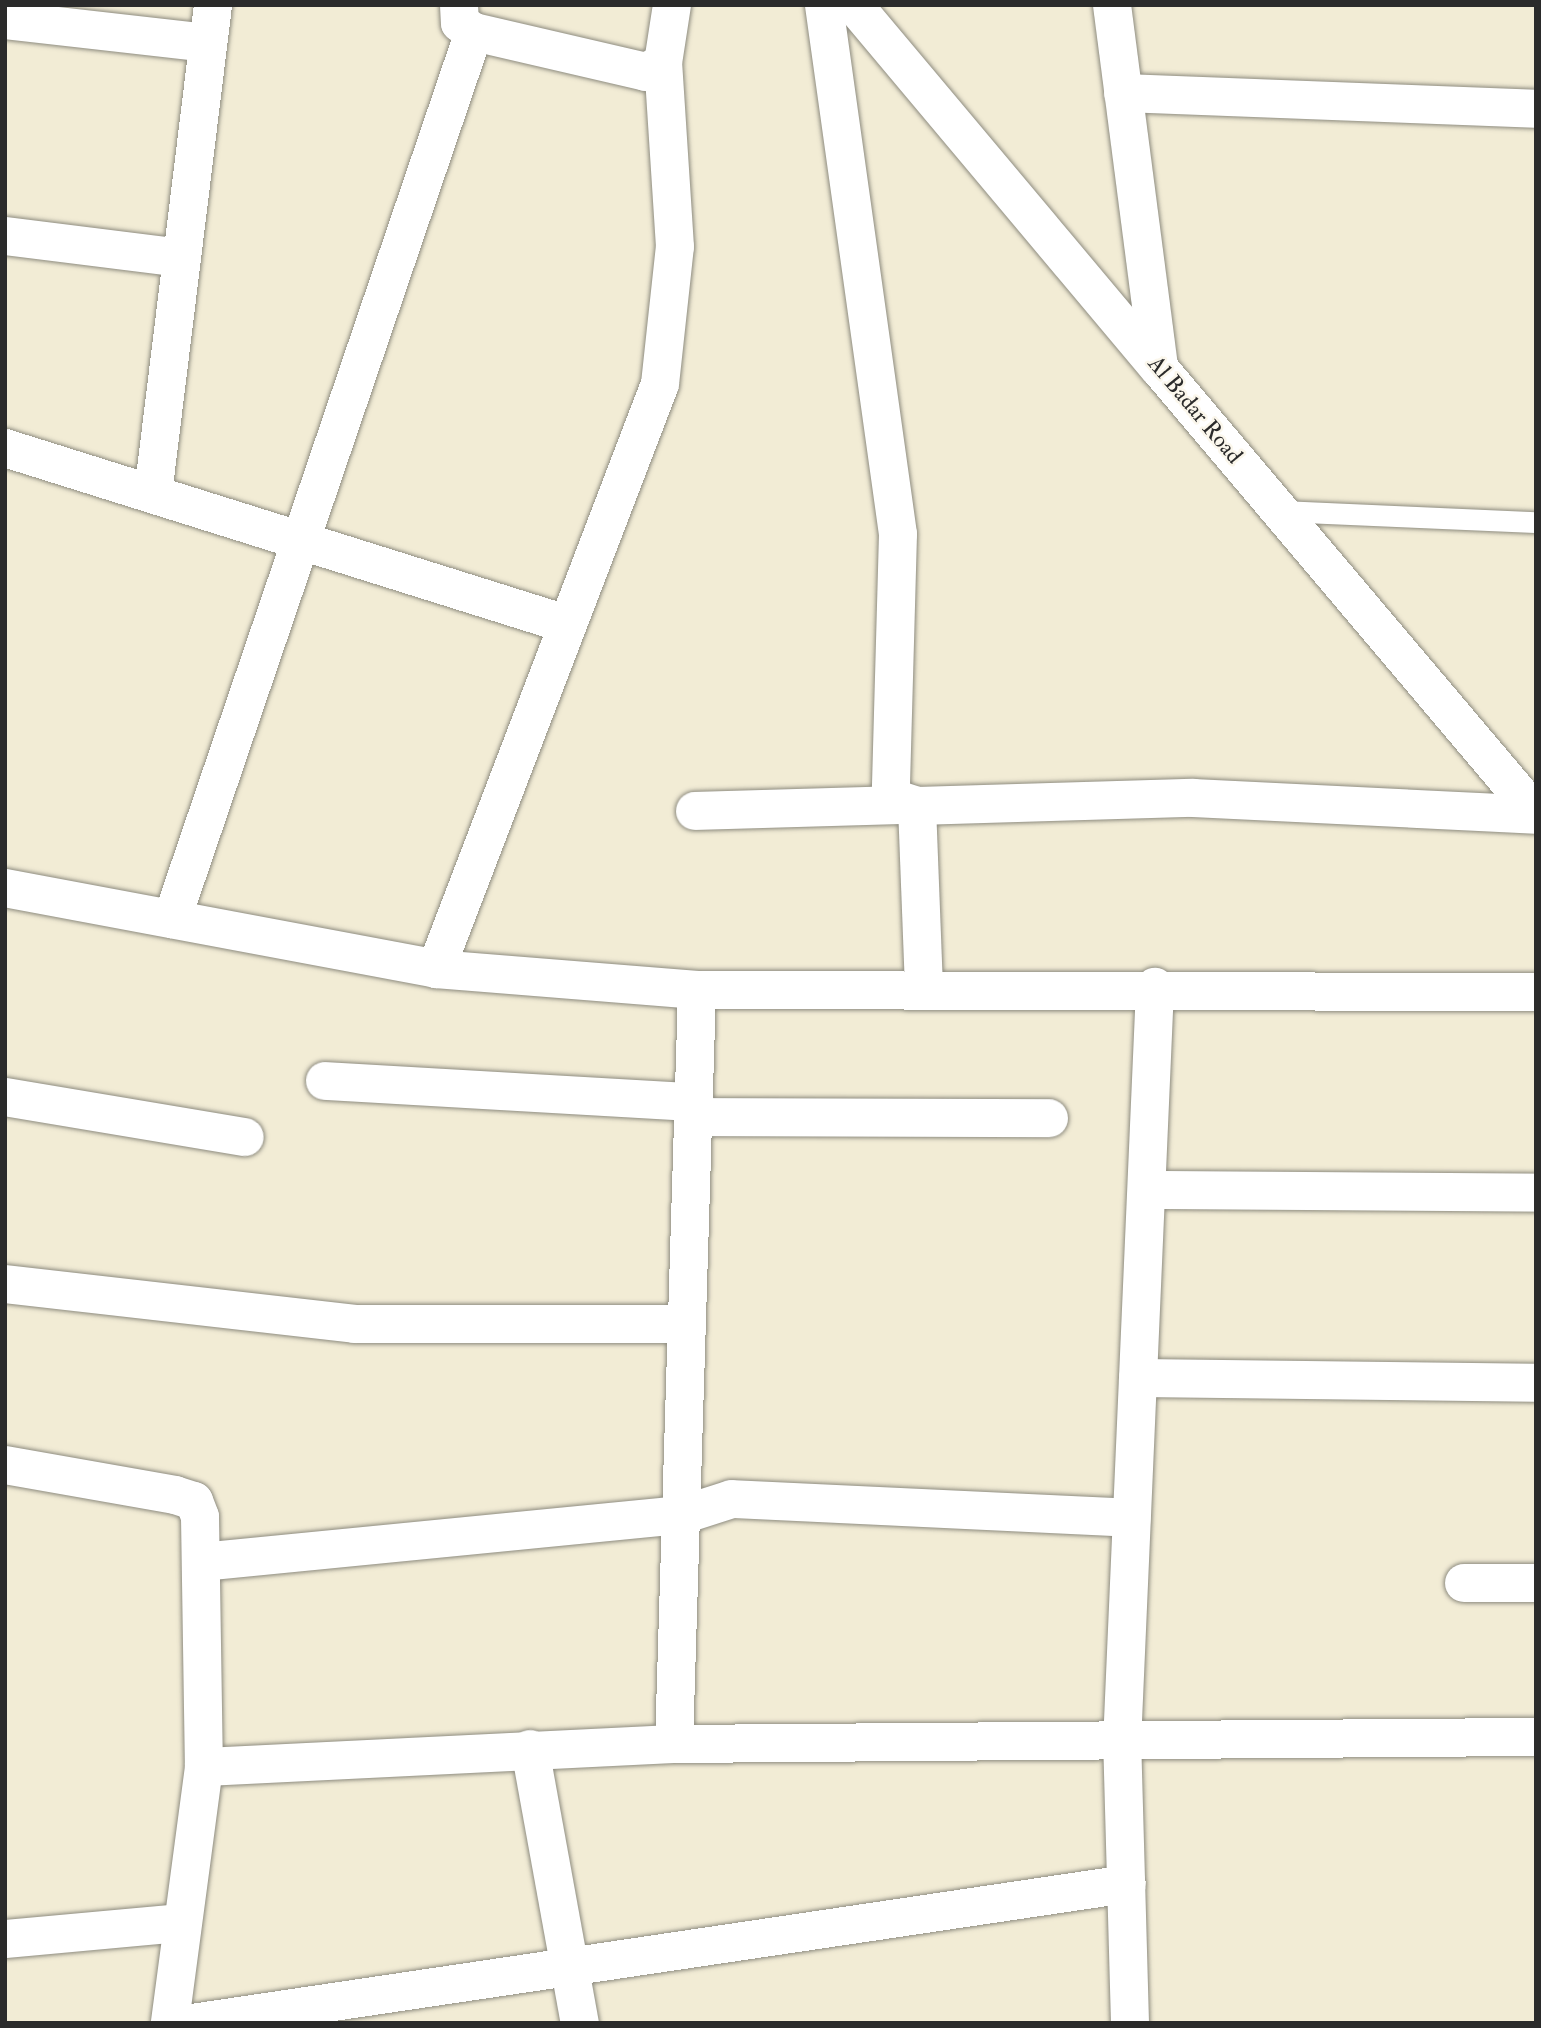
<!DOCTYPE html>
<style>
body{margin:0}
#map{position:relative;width:1541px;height:2028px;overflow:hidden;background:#f2ecd5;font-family:"IM FELL Double Pica",serif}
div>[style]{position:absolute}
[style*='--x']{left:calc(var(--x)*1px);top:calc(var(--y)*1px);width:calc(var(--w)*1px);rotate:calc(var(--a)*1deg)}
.roads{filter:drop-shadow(0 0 2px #8e8c80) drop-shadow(0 0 2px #8e8c80)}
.lane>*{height:21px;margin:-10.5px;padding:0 10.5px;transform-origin:10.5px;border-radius:10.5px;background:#fff}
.street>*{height:38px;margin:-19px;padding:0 19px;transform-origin:19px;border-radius:19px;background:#fff}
.secondary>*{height:38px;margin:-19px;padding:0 19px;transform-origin:19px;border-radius:19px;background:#fff}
span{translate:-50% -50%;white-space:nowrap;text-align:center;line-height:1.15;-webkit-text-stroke:5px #fbf7ec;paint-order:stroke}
.street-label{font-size:23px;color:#2b2b2b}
.frame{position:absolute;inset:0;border:7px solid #2b2b2b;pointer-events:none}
</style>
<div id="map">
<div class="roads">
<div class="lane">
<i style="--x:1280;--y:511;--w:256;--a:2.5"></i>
</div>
<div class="street">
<i style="--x:459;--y:5;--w:18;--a:87"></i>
<i style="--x:460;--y:23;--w:17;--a:33"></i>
<i style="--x:474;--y:32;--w:177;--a:13.1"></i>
<i style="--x:646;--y:72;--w:19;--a:-28"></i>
<i style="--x:824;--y:5;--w:534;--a:82.04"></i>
<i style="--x:898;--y:534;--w:255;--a:91.6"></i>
<i style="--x:891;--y:789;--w:11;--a:63"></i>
<i style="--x:896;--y:799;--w:22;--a:18"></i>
<i style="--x:917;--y:806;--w:276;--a:-1.7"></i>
<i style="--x:1193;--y:798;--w:343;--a:2.8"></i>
<i style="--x:854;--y:5;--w:474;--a:50"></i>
<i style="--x:5;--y:20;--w:204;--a:6.5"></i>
<i style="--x:1123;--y:93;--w:413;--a:2.2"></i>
<i style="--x:5;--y:236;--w:178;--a:7.1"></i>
<i style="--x:5;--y:448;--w:588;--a:17.42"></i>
<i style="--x:153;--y:494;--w:493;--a:-83"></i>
<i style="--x:917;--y:806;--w:182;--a:87.8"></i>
<i style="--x:695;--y:811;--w:204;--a:-1.7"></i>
<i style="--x:5;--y:888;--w:439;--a:10.6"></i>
<i style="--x:436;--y:969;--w:262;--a:4.6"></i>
<i style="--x:697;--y:990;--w:839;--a:0.14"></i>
<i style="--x:172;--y:919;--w:937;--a:-71.2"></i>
<i style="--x:436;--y:969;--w:626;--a:-69.05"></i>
<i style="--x:660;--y:384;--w:138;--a:-83.8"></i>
<i style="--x:675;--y:247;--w:184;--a:-93.7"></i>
<i style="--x:663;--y:63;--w:59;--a:-81.2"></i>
<i style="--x:325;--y:1081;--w:370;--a:3.3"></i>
<i style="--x:5;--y:1097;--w:243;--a:9.5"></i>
<i style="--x:693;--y:1117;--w:356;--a:0.2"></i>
<i style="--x:1147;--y:1190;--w:389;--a:0.4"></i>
<i style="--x:5;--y:1284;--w:351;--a:6.5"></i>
<i style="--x:354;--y:1324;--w:333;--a:0"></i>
<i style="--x:1138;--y:1378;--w:398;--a:0.7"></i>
<i style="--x:5;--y:1465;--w:173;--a:10"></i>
<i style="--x:175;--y:1495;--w:20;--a:18"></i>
<i style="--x:194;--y:1501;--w:17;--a:69"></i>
<i style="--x:200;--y:1517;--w:250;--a:89.1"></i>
<i style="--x:204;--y:1767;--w:258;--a:97.6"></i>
<i style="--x:201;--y:1562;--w:483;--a:-5.6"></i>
<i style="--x:682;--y:1515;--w:52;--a:-17.7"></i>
<i style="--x:732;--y:1499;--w:400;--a:2.7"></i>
<i style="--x:1464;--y:1583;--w:72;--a:0"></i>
<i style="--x:674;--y:1744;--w:754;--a:-88.25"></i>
<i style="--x:530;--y:1749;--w:279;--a:79.7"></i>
<i style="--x:204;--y:1767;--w:471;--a:-2.8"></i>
<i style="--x:674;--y:1744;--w:862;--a:-0.47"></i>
<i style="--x:5;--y:1939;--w:178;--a:-5.2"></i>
<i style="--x:192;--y:2023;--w:945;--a:-8.46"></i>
<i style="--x:1130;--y:2023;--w:279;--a:-91.6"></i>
<i style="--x:1122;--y:1744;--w:758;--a:-87.5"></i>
</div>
<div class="secondary">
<i style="--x:1112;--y:5;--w:366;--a:82.6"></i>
<i style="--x:1159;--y:368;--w:584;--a:49.79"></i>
</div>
</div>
<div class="street-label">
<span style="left:1195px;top:410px;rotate:50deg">Al Badar Road</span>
</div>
<div class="frame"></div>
</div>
